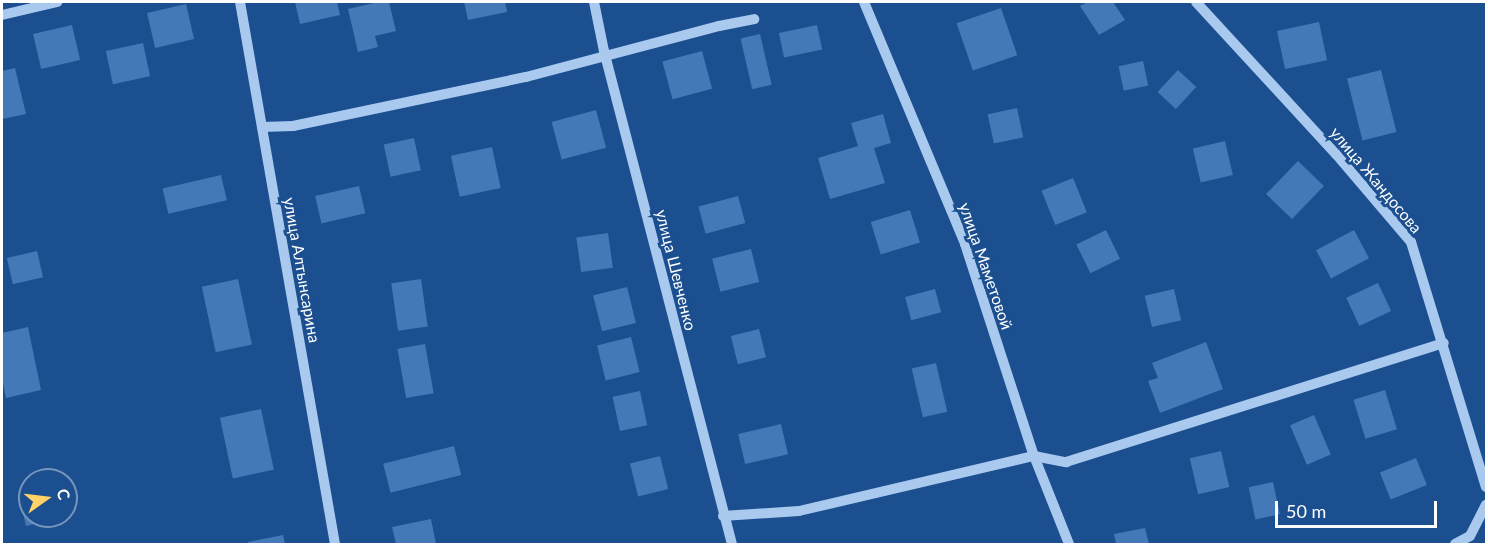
<!DOCTYPE html>
<meta charset="utf-8">
<style>
body{margin:0}
#map{position:relative;width:1488px;height:546px;overflow:hidden;background:#1b4f8f;font-family:Lato,sans-serif}
div>[style]{position:absolute}
[style*='--x']{left:calc(var(--x)*1px);top:calc(var(--y)*1px);width:calc(var(--w)*1px);rotate:calc(var(--a)*1deg)}
.building>*{inset:0;background:#4478b7;transform-origin:0 0}
.minor>*{height:10px;margin:-5px;padding:0 5px;transform-origin:5px;border-radius:5px;background:#a9c9ee}
span{translate:-50% -50%;white-space:nowrap;text-align:center;line-height:1.15;-webkit-text-stroke:6px #1b4f8f;paint-order:stroke}
.street-label{font-size:16px;color:#fff}
.frame{position:absolute;inset:0;border:3px solid #fff;pointer-events:none}
.north{position:absolute;left:18px;top:468px;width:60px;height:60px;box-sizing:border-box;background:#1b4f8f;border:2px solid #7695bc;border-radius:50%;rotate:76deg;font-size:16px;font-weight:700;line-height:24px;text-align:center;color:#fff}
.north::after{content:'';display:block;margin:auto;width:21px;height:27px;background:#ffd166;clip-path:polygon(50% 0,100% 100%,50% 72%,0 100%)}
.scale{position:absolute;left:1275px;top:501px;width:162px;height:27px;box-sizing:border-box;border:3px solid #fff;border-top:0;padding-left:8px;font-size:18px;line-height:21px;white-space:nowrap;color:#fff;-webkit-text-stroke:4px #1b4f8f;paint-order:stroke}
</style>
<div id="map">
<div class="building">
<i style="clip-path:polygon(295px 2px,337px 2px,340px 15px,300px 24px)"></i>
<i style="clip-path:polygon(378px 2px,389px 2px,396px 31px,375px 36px,378px 47px,358px 52px,348px 9px)"></i>
<i style="clip-path:polygon(464px 2px,505px 2px,507px 12px,468px 20px)"></i>
<i style="clip-path:polygon(1088px 2px,1113px 2px,1125px 20px,1099px 35px,1080px 6px)"></i>
<i style="left:186px;top:4px;width:36px;height:40px;rotate:77deg"></i>
<i style="left:1001px;top:8px;width:50px;height:47px;rotate:71deg"></i>
<i style="left:1319px;top:22px;width:39px;height:43px;rotate:78deg"></i>
<i style="left:72px;top:25px;width:36px;height:40px;rotate:77deg"></i>
<i style="left:817px;top:25px;width:25px;height:39px;rotate:78deg"></i>
<i style="left:760px;top:34px;width:52px;height:20px;rotate:77deg"></i>
<i style="left:143px;top:43px;width:34px;height:38px;rotate:78deg"></i>
<i style="left:702px;top:51px;width:39px;height:41px;rotate:75deg"></i>
<i style="left:1143px;top:61px;width:25px;height:25px;rotate:78deg"></i>
<i style="clip-path:polygon(15px 68px,26px 114px,2px 119px,2px 71px)"></i>
<i style="left:1178px;top:70px;width:25px;height:30px;rotate:43deg"></i>
<i style="left:1381px;top:70px;width:64px;height:35px;rotate:76deg"></i>
<i style="left:1017px;top:108px;width:30px;height:30px;rotate:78deg"></i>
<i style="left:596px;top:110px;width:39px;height:46px;rotate:75deg"></i>
<i style="clip-path:polygon(883px 114px,891px 143px,874px 148px,885px 183px,830px 199px,818px 158px,858px 146px,851px 123px)"></i>
<i style="left:414px;top:138px;width:33px;height:31px;rotate:78deg"></i>
<i style="left:1225px;top:141px;width:35px;height:33px;rotate:77deg"></i>
<i style="left:492px;top:147px;width:42px;height:42px;rotate:78deg"></i>
<i style="left:1298px;top:161px;width:36px;height:46px;rotate:44deg"></i>
<i style="left:221px;top:175px;width:26px;height:60px;rotate:77deg"></i>
<i style="left:1073px;top:178px;width:37px;height:34px;rotate:68deg"></i>
<i style="left:359px;top:186px;width:28px;height:45px;rotate:77deg"></i>
<i style="left:738px;top:196px;width:28px;height:41px;rotate:75deg"></i>
<i style="left:910px;top:210px;width:34px;height:41px;rotate:73deg"></i>
<i style="left:1106px;top:230px;width:32px;height:33px;rotate:64deg"></i>
<i style="left:1354px;top:230px;width:32px;height:43px;rotate:62deg"></i>
<i style="left:608px;top:233px;width:35px;height:32px;rotate:82deg"></i>
<i style="left:751px;top:249px;width:34px;height:40px;rotate:76deg"></i>
<i style="left:37px;top:251px;width:27px;height:31px;rotate:77deg"></i>
<i style="left:238px;top:279px;width:67px;height:37px;rotate:78deg"></i>
<i style="left:421px;top:279px;width:48px;height:30px;rotate:82deg"></i>
<i style="left:1378px;top:283px;width:31px;height:35px;rotate:65deg"></i>
<i style="left:627px;top:287px;width:37px;height:35px;rotate:76deg"></i>
<i style="left:935px;top:289px;width:24px;height:31px;rotate:75deg"></i>
<i style="left:1174px;top:289px;width:32px;height:30px;rotate:77deg"></i>
<i style="clip-path:polygon(28px 327px,41px 390px,6px 398px,2px 378px,2px 333px)"></i>
<i style="left:759px;top:329px;width:29px;height:29px;rotate:76deg"></i>
<i style="left:631px;top:337px;width:36px;height:35px;rotate:76deg"></i>
<i style="clip-path:polygon(1206px 342px,1223px 389px,1160px 413px,1148px 381px,1158px 378px,1152px 363px)"></i>
<i style="left:425px;top:344px;width:50px;height:28px;rotate:80deg"></i>
<i style="left:936px;top:363px;width:50px;height:25px;rotate:77deg"></i>
<i style="left:1385px;top:390px;width:41px;height:33px;rotate:73deg"></i>
<i style="left:640px;top:391px;width:35px;height:28px;rotate:78deg"></i>
<i style="left:261px;top:409px;width:62px;height:42px;rotate:78deg"></i>
<i style="left:1314px;top:415px;width:43px;height:26px;rotate:67deg"></i>
<i style="left:781px;top:424px;width:31px;height:44px;rotate:77deg"></i>
<i style="left:454px;top:446px;width:30px;height:73px;rotate:76deg"></i>
<i style="left:1221px;top:451px;width:37px;height:32px;rotate:77deg"></i>
<i style="left:660px;top:456px;width:34px;height:31px;rotate:76deg"></i>
<i style="left:1416px;top:458px;width:29px;height:39px;rotate:68deg"></i>
<i style="left:1273px;top:482px;width:33px;height:25px;rotate:78deg"></i>
<i style="clip-path:polygon(30px 492px,30px 516px,51px 516px,52px 520px,26px 526px,19px 495px)"></i>
<i style="clip-path:polygon(431px 519px,436px 544px,396px 544px,392px 527px)"></i>
<i style="clip-path:polygon(1145px 528px,1149px 544px,1116px 544px,1114px 534px)"></i>
<i style="clip-path:polygon(283px 535px,285px 544px,248px 544px,248px 542px)"></i>
</div>
<div class="minor">
<i style="--x:240;--y:2;--w:550;--a:80.06"></i>
<i style="--x:594;--y:2;--w:50;--a:78.5"></i>
<i style="--x:604;--y:51;--w:509;--a:75.45"></i>
<i style="--x:864;--y:2;--w:262;--a:67.3"></i>
<i style="--x:965;--y:244;--w:223;--a:72"></i>
<i style="--x:1034;--y:456;--w:95;--a:68.3"></i>
<i style="--x:1196;--y:2;--w:207;--a:47.4"></i>
<i style="--x:1336;--y:154;--w:116;--a:49.6"></i>
<i style="--x:1411;--y:242;--w:256;--a:73"></i>
<i style="--x:2;--y:15;--w:57;--a:-13.3"></i>
<i style="--x:262;--y:127;--w:31;--a:-2"></i>
<i style="--x:293;--y:126;--w:238;--a:-11.9"></i>
<i style="--x:526;--y:77;--w:200;--a:-14.8"></i>
<i style="--x:719;--y:26;--w:36;--a:-11"></i>
<i style="--x:723;--y:516;--w:76;--a:-3.8"></i>
<i style="--x:799;--y:511;--w:241;--a:-13.2"></i>
<i style="--x:1034;--y:456;--w:33;--a:11"></i>
<i style="--x:1066;--y:462;--w:396;--a:-17.5"></i>
<i style="--x:1455;--y:544;--w:17;--a:-28"></i>
<i style="--x:1470;--y:536;--w:35;--a:-63"></i>
</div>
<div class="street-label">
<span style="left:1376px;top:180px;rotate:50deg">улица Жандосова</span>
<span style="left:986px;top:266px;rotate:71deg">улица Маметовой</span>
<span style="left:302px;top:270px;rotate:80deg">улица Алтынсарина</span>
<span style="left:676px;top:270px;rotate:76deg">улица Шевченко</span>
</div>
<div class="frame"></div>
<div class="north">С</div>
<div class="scale">50 m</div>
</div>
